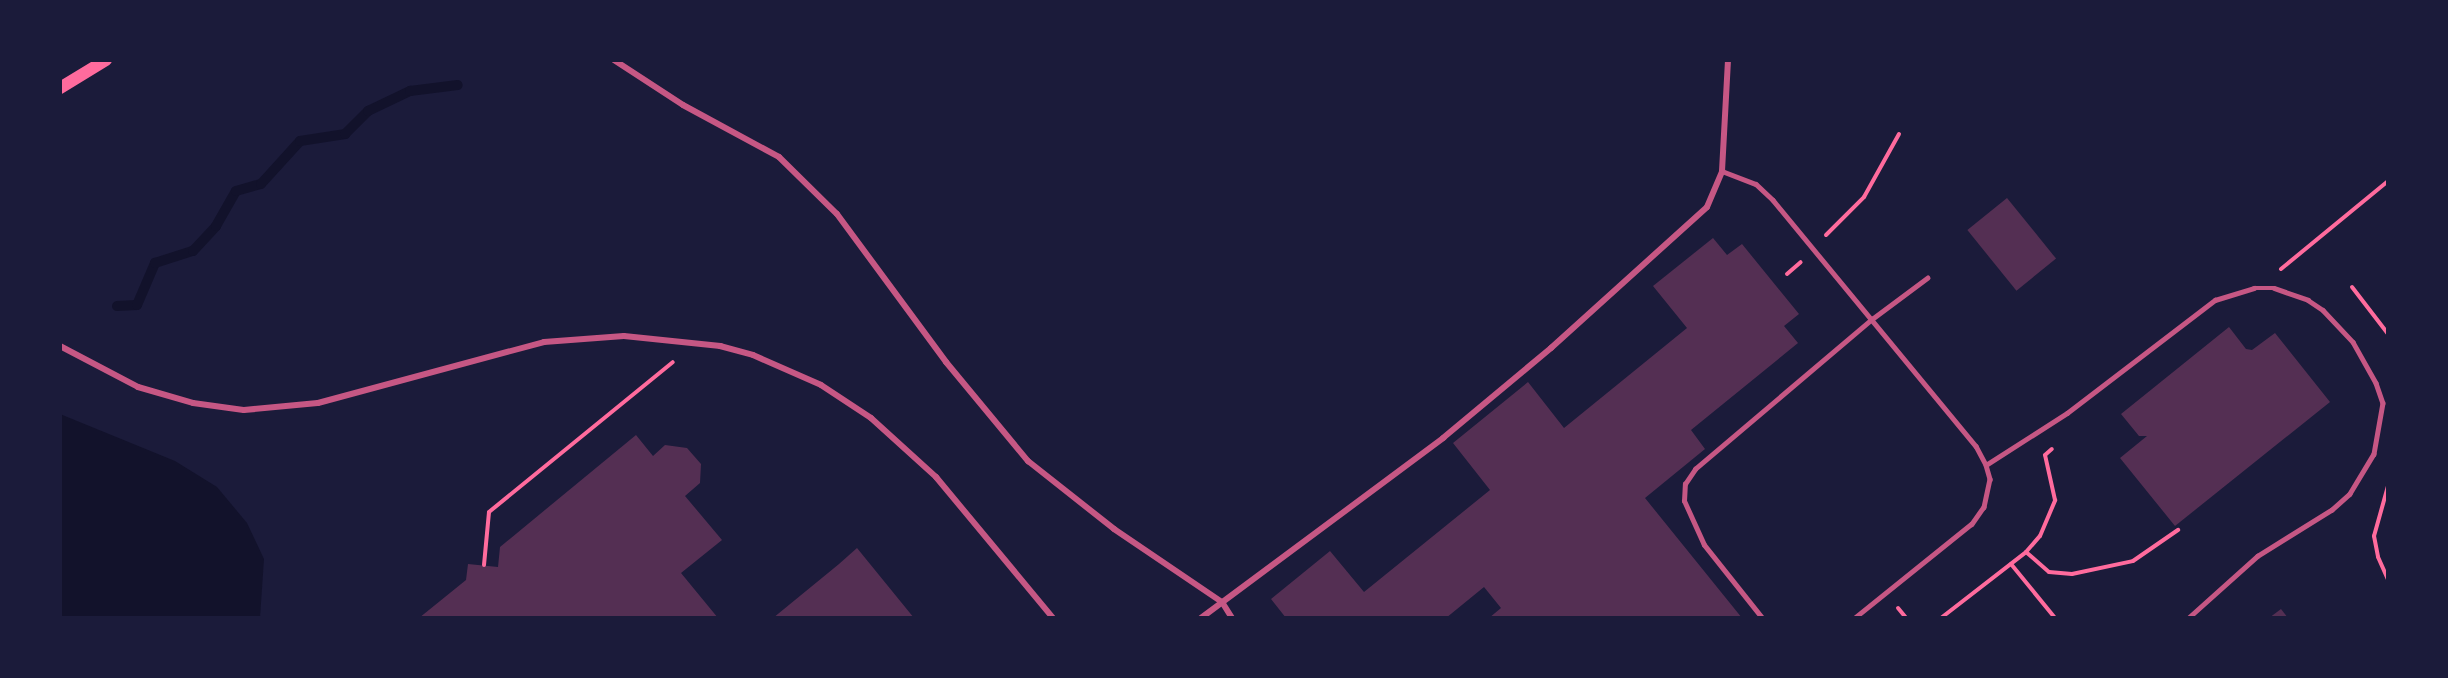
<!DOCTYPE html>
<style>
body{margin:0}
#map{position:relative;width:2448px;height:678px;overflow:hidden;background:#1b1b3a;font-family:"Sofia Sans Condensed",sans-serif}
div>[style]{position:absolute}
[style*='--x']{left:calc(var(--x)*1px);top:calc(var(--y)*1px);width:calc(var(--w)*1px);rotate:calc(var(--a)*1deg)}
.water>*{inset:0;background:#12122b}
.stream>*{height:10px;margin:-5px;padding:0 5px;transform-origin:5px;border-radius:5px;background:#12122b}
.building>*{inset:0;background:#542f53;transform-origin:0 0}
.path>*{height:4px;margin:-2px;padding:0 2px;transform-origin:2px;border-radius:2px;background:#ff6b9d}
.service>*{height:4.5px;margin:-2.25px;padding:0 2.25px;transform-origin:2.25px;border-radius:2.25px;background:#c65784}
.minor>*{height:6px;margin:-3px;padding:0 3px;transform-origin:3px;border-radius:3px;background:#c65784}
.secondary>*{height:12px;margin:-6px;padding:0 6px;transform-origin:6px;border-radius:6px;background:#ff6b9d}
span{translate:-50% -50%;white-space:nowrap;text-align:center;line-height:1.15;-webkit-text-stroke:4.5px #1b1b3a;paint-order:stroke}
.frame{position:absolute;inset:0;border:62px solid #1b1b3a;pointer-events:none}
</style>
<div id="map">
<div class="water">
<i style="clip-path:polygon(60px 414px,175px 461px,217px 487px,247px 523px,264px 559px,260px 618px,60px 618px)"></i>
</div>
<div class="stream">
<i style="--x:117;--y:306;--w:20;--a:-3"></i>
<i style="--x:137;--y:305;--w:46;--a:-66.8"></i>
<i style="--x:155;--y:263;--w:40;--a:-18"></i>
<i style="--x:193;--y:251;--w:34;--a:-47"></i>
<i style="--x:216;--y:226;--w:40;--a:-60.3"></i>
<i style="--x:236;--y:191;--w:26;--a:-16"></i>
<i style="--x:261;--y:184;--w:58;--a:-47.8"></i>
<i style="--x:300;--y:141;--w:46;--a:-8.8"></i>
<i style="--x:345;--y:134;--w:33;--a:-45"></i>
<i style="--x:368;--y:111;--w:47;--a:-25.5"></i>
<i style="--x:410;--y:91;--w:48;--a:-7.1"></i>
</div>
<div class="building">
<i style="left:2007px;top:198px;width:78px;height:51px;rotate:51deg"></i>
<i style="clip-path:polygon(1713px 238px,1727px 255px,1742px 244px,1799px 314px,1784px 326px,1798px 343px,1691px 430px,1705px 449px,1645px 498px,1742px 618px,1489px 618px,1501px 608px,1484px 587px,1446px 618px,1286px 618px,1271px 599px,1330px 551px,1364px 592px,1490px 490px,1453px 443px,1528px 382px,1564px 428px,1687px 328px,1653px 286px)"></i>
<i style="clip-path:polygon(2229px 327px,2246px 349px,2252px 350px,2275px 333px,2330px 402px,2175px 526px,2120px 458px,2147px 436px,2139px 436px,2121px 414px)"></i>
<i style="clip-path:polygon(636px 435px,653px 456px,665px 445px,687px 448px,701px 464px,700px 483px,685px 496px,722px 540px,681px 573px,718px 618px,419px 618px,466px 580px,468px 564px,498px 567px,500px 547px)"></i>
<i style="clip-path:polygon(857px 548px,914px 618px,773px 618px,839px 564px)"></i>
<i style="clip-path:polygon(2281px 609px,2288px 618px,2269px 618px)"></i>
</div>
<div class="path">
<i style="--x:1826;--y:235;--w:54;--a:-45"></i>
<i style="--x:1864;--y:197;--w:72;--a:-60.9"></i>
<i style="--x:2281;--y:269;--w:139;--a:-39.4"></i>
<i style="--x:1787;--y:274;--w:18;--a:-41"></i>
<i style="--x:2352;--y:287;--w:59;--a:52.5"></i>
<i style="--x:2388;--y:486;--w:52;--a:105.6"></i>
<i style="--x:2374;--y:536;--w:21;--a:79"></i>
<i style="--x:2378;--y:557;--w:24;--a:66"></i>
<i style="--x:2026;--y:552;--w:30;--a:41"></i>
<i style="--x:2049;--y:572;--w:23;--a:5"></i>
<i style="--x:2072;--y:574;--w:62;--a:-12"></i>
<i style="--x:2133;--y:561;--w:55;--a:-34.6"></i>
<i style="--x:2011;--y:564;--w:70;--a:50.8"></i>
<i style="--x:484;--y:565;--w:53;--a:-84.6"></i>
<i style="--x:489;--y:512;--w:237;--a:-39.2"></i>
<i style="--x:1898;--y:608;--w:13;--a:51"></i>
<i style="--x:1941;--y:618;--w:108;--a:-37.8"></i>
<i style="--x:2026;--y:552;--w:21;--a:-49"></i>
<i style="--x:2040;--y:536;--w:39;--a:-67"></i>
<i style="--x:2055;--y:500;--w:46;--a:-102.5"></i>
<i style="--x:2045;--y:455;--w:9;--a:-41"></i>
</div>
<div class="service">
<i style="--x:1722;--y:171;--w:36;--a:21"></i>
<i style="--x:1756;--y:184;--w:23;--a:43"></i>
<i style="--x:1773;--y:200;--w:319;--a:50.5"></i>
<i style="--x:1976;--y:446;--w:21;--a:62"></i>
<i style="--x:1986;--y:465;--w:15;--a:74"></i>
<i style="--x:1990;--y:479;--w:29;--a:102"></i>
<i style="--x:1984;--y:507;--w:21;--a:125"></i>
<i style="--x:1972;--y:524;--w:150;--a:141.2"></i>
<i style="--x:1986;--y:465;--w:96;--a:-32.7"></i>
<i style="--x:2067;--y:413;--w:186;--a:-37.4"></i>
<i style="--x:2215;--y:300;--w:41;--a:-17.1"></i>
<i style="--x:2254;--y:288;--w:20;--a:0"></i>
<i style="--x:2274;--y:288;--w:36;--a:19"></i>
<i style="--x:2308;--y:300;--w:18;--a:34"></i>
<i style="--x:2323;--y:310;--w:44;--a:46.8"></i>
<i style="--x:2353;--y:342;--w:47;--a:60.7"></i>
<i style="--x:2376;--y:383;--w:21;--a:71"></i>
<i style="--x:2383;--y:403;--w:52;--a:100"></i>
<i style="--x:2374;--y:454;--w:47;--a:121"></i>
<i style="--x:2350;--y:494;--w:24;--a:138"></i>
<i style="--x:2332;--y:510;--w:87;--a:148.1"></i>
<i style="--x:2258;--y:556;--w:93;--a:138.1"></i>
<i style="--x:1762;--y:618;--w:93;--a:-128.5"></i>
<i style="--x:1704;--y:545;--w:48;--a:-114.4"></i>
<i style="--x:1684;--y:501;--w:17;--a:-87"></i>
<i style="--x:1685;--y:484;--w:18;--a:-56"></i>
<i style="--x:1695;--y:469;--w:232;--a:-40.3"></i>
<i style="--x:1872;--y:319;--w:69;--a:-36.7"></i>
</div>
<div class="minor">
<i style="--x:614;--y:60;--w:82;--a:33.1"></i>
<i style="--x:683;--y:105;--w:109;--a:28.4"></i>
<i style="--x:779;--y:157;--w:81;--a:44.5"></i>
<i style="--x:837;--y:214;--w:184;--a:53.6"></i>
<i style="--x:946;--y:362;--w:129;--a:50.4"></i>
<i style="--x:1028;--y:461;--w:110;--a:38.3"></i>
<i style="--x:1114;--y:529;--w:130;--a:34.1"></i>
<i style="--x:1222;--y:602;--w:19;--a:58"></i>
<i style="--x:60;--y:346;--w:88;--a:27.7"></i>
<i style="--x:138;--y:387;--w:57;--a:16.2"></i>
<i style="--x:193;--y:403;--w:51;--a:7.8"></i>
<i style="--x:244;--y:410;--w:74;--a:-5.4"></i>
<i style="--x:318;--y:403;--w:234;--a:-15.1"></i>
<i style="--x:544;--y:342;--w:80;--a:-4.3"></i>
<i style="--x:624;--y:336;--w:97;--a:5.9"></i>
<i style="--x:720;--y:346;--w:34;--a:15"></i>
<i style="--x:753;--y:355;--w:74;--a:23.8"></i>
<i style="--x:821;--y:385;--w:60;--a:33.4"></i>
<i style="--x:871;--y:418;--w:88;--a:42.2"></i>
<i style="--x:936;--y:477;--w:183;--a:50.3"></i>
<i style="--x:1201;--y:618;--w:302;--a:-36.6"></i>
<i style="--x:1443;--y:438;--w:141;--a:-39.8"></i>
<i style="--x:1551;--y:348;--w:210;--a:-42.1"></i>
<i style="--x:1707;--y:207;--w:39;--a:-67"></i>
<i style="--x:1722;--y:171;--w:111;--a:-86.9"></i>
</div>
<div class="secondary">
<i style="--x:60;--y:88;--w:54;--a:-31.3"></i>
</div>
<div class="frame"></div>
</div>
